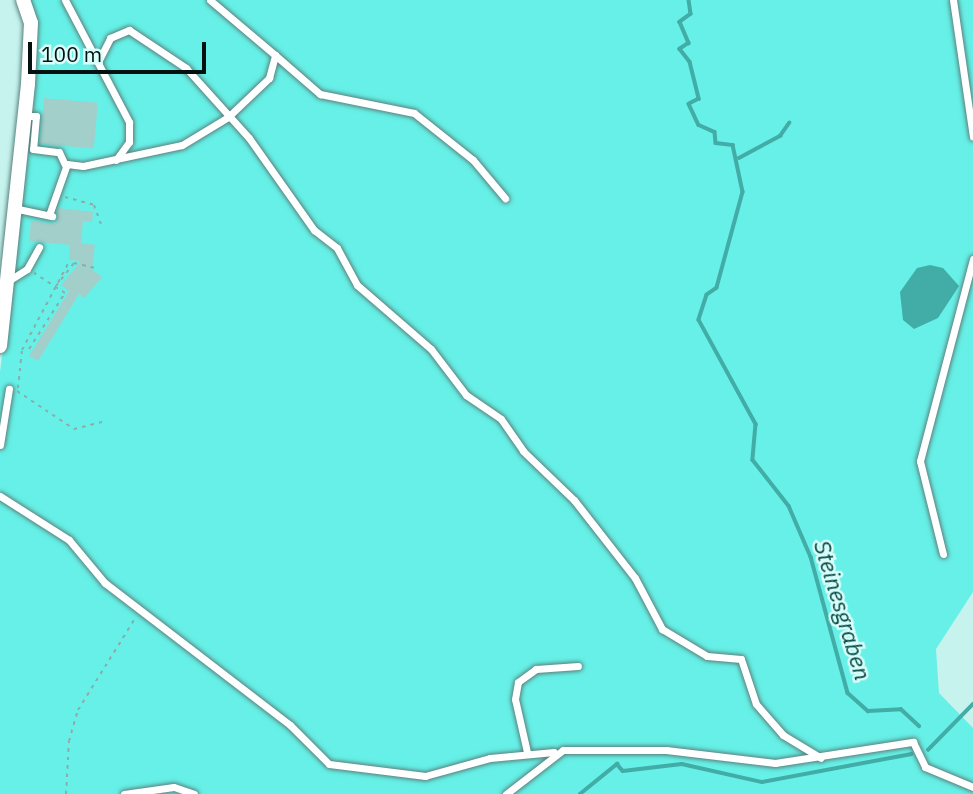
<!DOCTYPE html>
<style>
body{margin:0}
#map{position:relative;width:973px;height:794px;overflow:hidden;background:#c6f3ee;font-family:"IBM Plex Sans",sans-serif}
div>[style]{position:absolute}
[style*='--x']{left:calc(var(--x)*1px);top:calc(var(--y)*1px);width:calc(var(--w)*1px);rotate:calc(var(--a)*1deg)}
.green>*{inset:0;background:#66f0e7}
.water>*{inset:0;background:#42aca6}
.stream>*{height:3.5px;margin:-1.75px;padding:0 1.75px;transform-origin:1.75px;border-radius:1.75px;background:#42aca6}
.building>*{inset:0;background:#a3cfcb;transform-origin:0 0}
.path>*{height:2px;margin-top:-1px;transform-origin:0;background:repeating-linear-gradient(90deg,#8aadaa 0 3.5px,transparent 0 8.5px)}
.roads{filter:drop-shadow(0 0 2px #59827f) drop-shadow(0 0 2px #59827f)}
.service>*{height:7px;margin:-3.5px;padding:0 3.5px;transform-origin:3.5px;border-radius:3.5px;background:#fff}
.minor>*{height:14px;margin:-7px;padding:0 7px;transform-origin:7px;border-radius:7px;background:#fff}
span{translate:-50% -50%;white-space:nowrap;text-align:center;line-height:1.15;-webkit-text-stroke:5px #dafefa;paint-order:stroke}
.water-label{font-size:23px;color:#044744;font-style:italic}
.scale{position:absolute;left:28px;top:42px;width:178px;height:32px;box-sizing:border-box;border:4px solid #031211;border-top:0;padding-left:9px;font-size:21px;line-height:24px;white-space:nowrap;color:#031211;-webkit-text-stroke:5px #dafefa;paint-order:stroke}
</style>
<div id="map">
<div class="green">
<i style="clip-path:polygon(27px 0,973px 0,973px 592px,936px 649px,939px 693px,973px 728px,973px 794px,0 794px,0 372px,33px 110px,37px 21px)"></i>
</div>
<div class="water">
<i style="clip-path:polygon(930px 265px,943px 268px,959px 286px,938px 318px,914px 329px,903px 320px,900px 292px,917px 268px)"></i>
</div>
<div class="stream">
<i style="--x:689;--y:0;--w:14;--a:82"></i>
<i style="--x:691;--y:14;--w:14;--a:144"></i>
<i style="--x:680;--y:22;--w:23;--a:67"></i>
<i style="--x:689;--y:43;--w:11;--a:146"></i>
<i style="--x:680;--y:49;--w:16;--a:52"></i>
<i style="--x:690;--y:62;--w:38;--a:76"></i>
<i style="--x:699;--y:99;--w:11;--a:153"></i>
<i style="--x:689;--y:104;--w:23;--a:65"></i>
<i style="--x:699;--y:125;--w:17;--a:24"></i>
<i style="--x:715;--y:132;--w:11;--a:85"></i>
<i style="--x:716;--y:143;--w:17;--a:7"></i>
<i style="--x:733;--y:145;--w:48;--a:78"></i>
<i style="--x:743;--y:192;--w:99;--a:105.2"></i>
<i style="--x:717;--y:288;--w:12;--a:145"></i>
<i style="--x:707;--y:295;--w:26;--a:108"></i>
<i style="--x:699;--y:320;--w:119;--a:61.3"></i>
<i style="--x:756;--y:424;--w:36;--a:95"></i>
<i style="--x:753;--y:460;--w:58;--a:52"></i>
<i style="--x:789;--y:506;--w:56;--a:66.7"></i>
<i style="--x:811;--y:557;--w:141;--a:74.8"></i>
<i style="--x:848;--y:693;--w:27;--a:42"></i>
<i style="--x:868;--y:711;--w:33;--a:-3"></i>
<i style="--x:901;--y:709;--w:25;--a:43"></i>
<i style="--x:739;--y:158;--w:47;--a:-28.2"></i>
<i style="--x:780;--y:136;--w:16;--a:-55"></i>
<i style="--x:928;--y:750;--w:64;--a:-45.6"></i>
<i style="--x:580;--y:794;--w:48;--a:-39"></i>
<i style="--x:617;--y:764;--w:9;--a:49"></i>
<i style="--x:623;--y:771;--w:59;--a:-6.8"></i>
<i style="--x:682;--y:764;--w:82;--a:12.7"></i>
<i style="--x:762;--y:782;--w:152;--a:-10.6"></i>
</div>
<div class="building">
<i style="left:44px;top:98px;width:54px;height:46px;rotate:5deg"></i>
<i style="clip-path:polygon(58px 208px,93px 212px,92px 222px,83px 221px,81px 243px,95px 245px,92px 269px,102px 277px,84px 298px,79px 294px,38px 361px,29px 356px,69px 291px,61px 285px,81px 261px,69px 260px,70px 245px,29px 241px,31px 221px,56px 224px)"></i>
</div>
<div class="path">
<i style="--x:65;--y:197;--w:30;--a:15"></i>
<i style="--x:94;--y:205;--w:20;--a:70"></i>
<i style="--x:56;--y:286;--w:29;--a:-52"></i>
<i style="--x:74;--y:263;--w:23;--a:13"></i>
<i style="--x:29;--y:349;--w:67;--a:-57.3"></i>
<i style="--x:65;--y:293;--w:37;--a:-147"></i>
<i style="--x:18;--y:388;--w:38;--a:-84"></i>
<i style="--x:22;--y:350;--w:98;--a:-61.9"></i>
<i style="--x:17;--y:391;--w:69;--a:33.7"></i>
<i style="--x:74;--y:429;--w:34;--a:-14"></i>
<i style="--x:66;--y:794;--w:53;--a:-86.8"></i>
<i style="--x:69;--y:741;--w:32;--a:-74"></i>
<i style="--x:78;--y:710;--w:110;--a:-58.1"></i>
</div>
<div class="roads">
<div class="service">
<i style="--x:65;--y:0;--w:138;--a:62.3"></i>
<i style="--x:129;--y:122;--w:20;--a:90"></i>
<i style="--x:129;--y:142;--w:22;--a:126"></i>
<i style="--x:953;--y:0;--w:138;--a:81.7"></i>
<i style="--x:275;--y:55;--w:60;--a:40.9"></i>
<i style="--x:320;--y:94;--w:96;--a:11.4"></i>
<i style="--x:414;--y:113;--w:75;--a:38.5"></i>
<i style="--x:473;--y:160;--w:50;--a:49.9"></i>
<i style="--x:98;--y:62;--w:27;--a:-63"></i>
<i style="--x:110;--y:38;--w:21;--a:-23"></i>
<i style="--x:129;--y:30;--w:69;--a:33.7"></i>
<i style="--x:186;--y:68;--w:94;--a:48"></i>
<i style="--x:249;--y:138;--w:113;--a:54.8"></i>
<i style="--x:314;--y:230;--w:29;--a:38"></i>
<i style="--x:337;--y:248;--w:42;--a:61.6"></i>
<i style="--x:357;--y:285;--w:98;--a:40.9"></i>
<i style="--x:431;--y:349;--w:58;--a:52.7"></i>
<i style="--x:466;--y:395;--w:42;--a:34.4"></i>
<i style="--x:501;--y:419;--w:39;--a:55"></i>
<i style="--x:523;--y:451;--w:71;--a:43.9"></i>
<i style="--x:574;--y:500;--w:99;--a:52"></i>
<i style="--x:635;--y:578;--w:58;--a:62.1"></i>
<i style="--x:662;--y:629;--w:52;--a:31"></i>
<i style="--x:707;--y:656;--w:34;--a:5"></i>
<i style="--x:741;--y:659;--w:47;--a:71.6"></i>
<i style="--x:756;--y:704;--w:41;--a:48.9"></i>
<i style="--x:783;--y:735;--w:44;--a:31.2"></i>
<i style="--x:25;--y:116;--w:11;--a:0"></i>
<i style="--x:36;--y:116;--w:33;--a:95"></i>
<i style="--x:33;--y:149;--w:26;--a:7"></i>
<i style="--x:59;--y:152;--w:14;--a:65"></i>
<i style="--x:18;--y:209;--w:35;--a:12"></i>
<i style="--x:49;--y:215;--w:54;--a:-70.6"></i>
<i style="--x:67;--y:164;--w:16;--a:7"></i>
<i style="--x:83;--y:166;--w:101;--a:-12"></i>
<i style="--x:182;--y:145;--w:54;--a:-31.3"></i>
<i style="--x:228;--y:117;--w:57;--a:-43.6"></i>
<i style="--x:269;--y:78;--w:24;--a:-75"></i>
<i style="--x:275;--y:55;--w:85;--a:-139.8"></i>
<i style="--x:8;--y:281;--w:22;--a:-32"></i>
<i style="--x:27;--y:269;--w:25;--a:-61"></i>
<i style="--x:0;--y:445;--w:57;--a:-80.9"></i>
<i style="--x:0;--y:496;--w:82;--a:32.5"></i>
<i style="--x:69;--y:540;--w:56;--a:50.1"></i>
<i style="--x:105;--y:583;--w:233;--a:37.5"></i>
<i style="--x:290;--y:725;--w:55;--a:45"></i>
<i style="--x:329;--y:764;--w:97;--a:7.1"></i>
<i style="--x:425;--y:776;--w:67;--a:-15.5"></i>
<i style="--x:490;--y:758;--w:64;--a:-5.4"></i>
<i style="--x:943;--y:554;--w:96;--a:-103.9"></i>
<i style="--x:920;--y:461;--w:209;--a:-75.3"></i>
<i style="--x:527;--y:752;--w:54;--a:-102.8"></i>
<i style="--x:515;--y:699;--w:17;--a:-80"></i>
<i style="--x:518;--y:682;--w:22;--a:-36"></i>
<i style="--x:536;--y:669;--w:42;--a:-4.1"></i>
<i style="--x:124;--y:794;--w:50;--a:-8"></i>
<i style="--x:174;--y:787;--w:21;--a:19"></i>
<i style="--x:506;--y:794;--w:72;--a:-37.7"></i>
<i style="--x:563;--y:750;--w:103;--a:0"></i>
<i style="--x:666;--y:750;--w:110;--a:6.8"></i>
<i style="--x:775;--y:763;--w:140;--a:-8.7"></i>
<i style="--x:913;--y:742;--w:28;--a:64"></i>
<i style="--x:925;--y:767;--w:52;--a:22.6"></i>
</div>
<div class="minor">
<i style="--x:0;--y:346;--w:263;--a:-83.9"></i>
<i style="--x:28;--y:84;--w:61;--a:-87.2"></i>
<i style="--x:31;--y:23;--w:24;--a:-109"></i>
</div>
</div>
<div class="water-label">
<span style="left:843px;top:610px;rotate:73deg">Steinesgraben</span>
</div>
<div class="scale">100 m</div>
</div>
